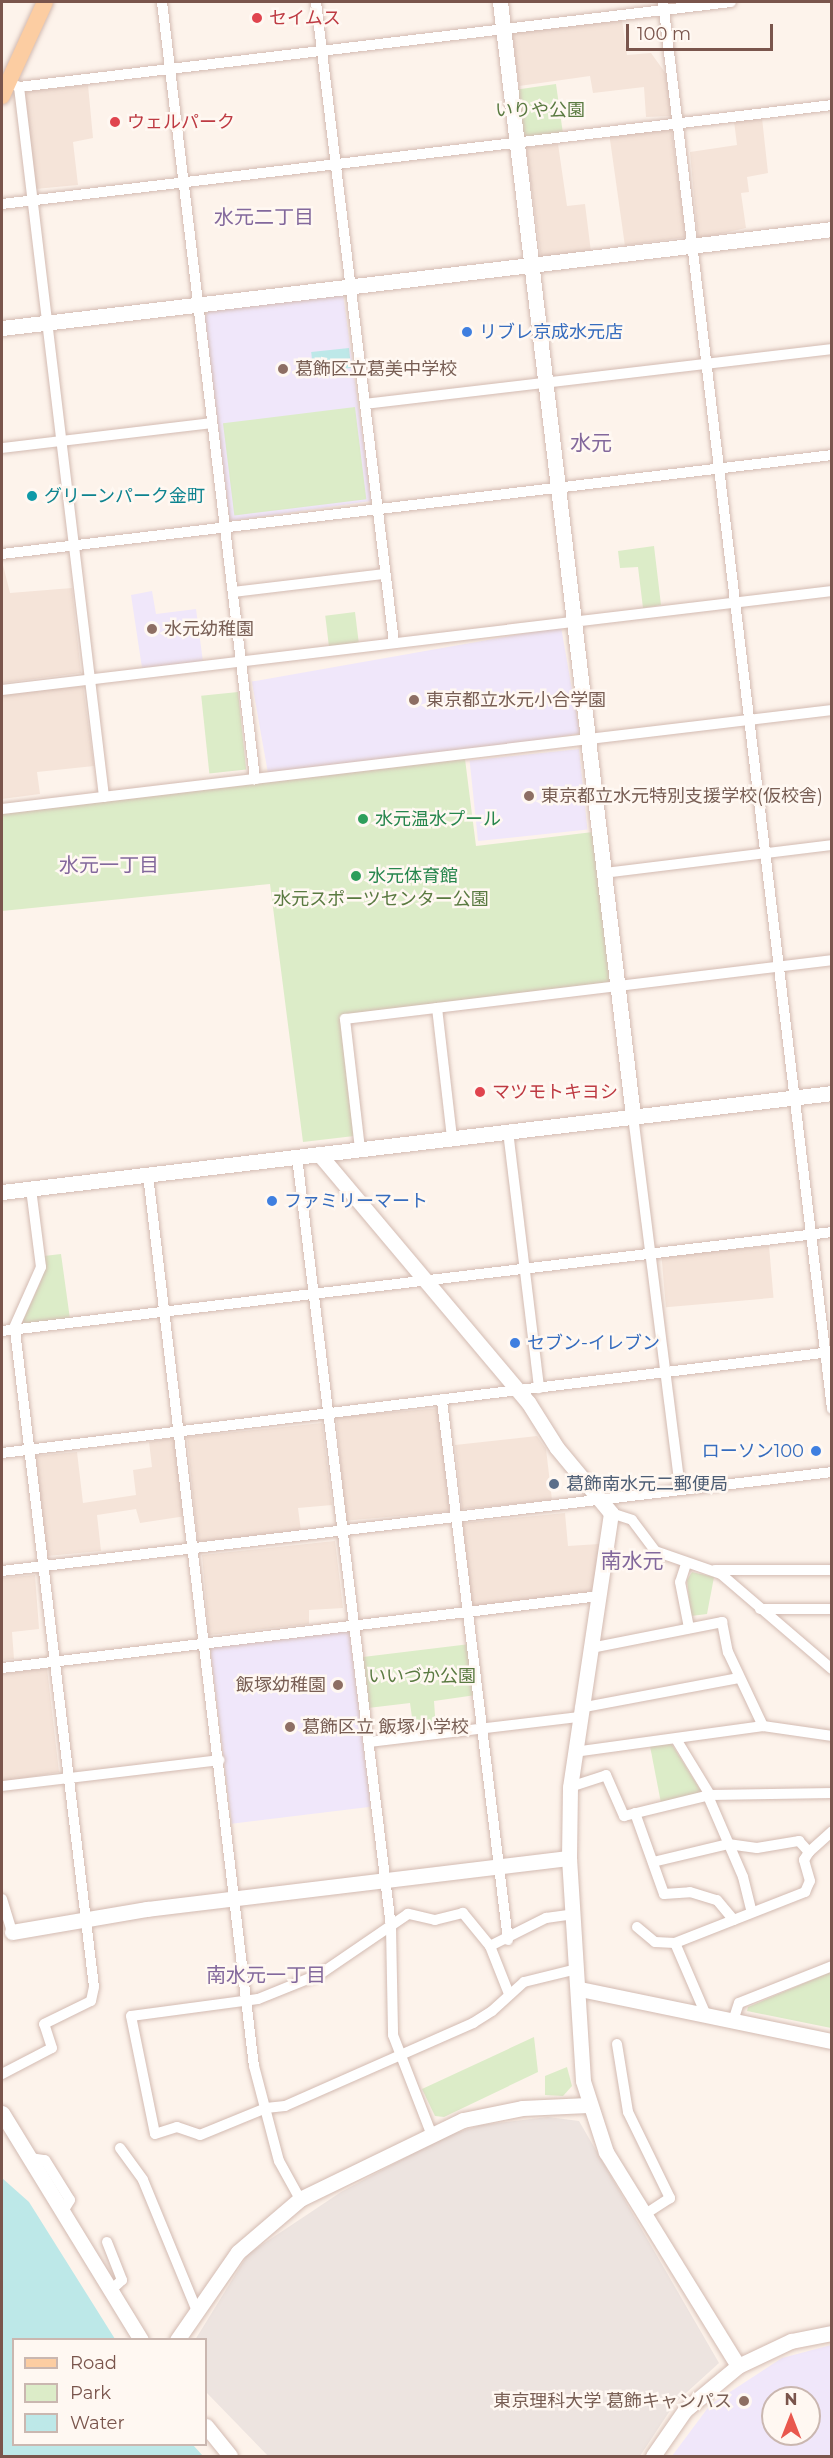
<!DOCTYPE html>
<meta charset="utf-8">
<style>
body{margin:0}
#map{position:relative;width:833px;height:2458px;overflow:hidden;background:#fdf3eb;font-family:Montserrat,"Noto Sans JP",sans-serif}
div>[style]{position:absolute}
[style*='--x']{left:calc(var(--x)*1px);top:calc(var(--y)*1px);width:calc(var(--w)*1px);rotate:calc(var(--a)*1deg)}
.residential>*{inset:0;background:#f5e4d9;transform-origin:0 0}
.industrial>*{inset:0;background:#ede4e0}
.education>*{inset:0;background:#f0e7fa;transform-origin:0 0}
.green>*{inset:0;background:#dcecc8;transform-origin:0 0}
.water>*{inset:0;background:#bde8e8;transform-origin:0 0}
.roads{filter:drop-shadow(0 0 2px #d3bbb2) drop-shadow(0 0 2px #d3bbb2)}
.street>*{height:10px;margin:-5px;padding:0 5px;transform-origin:5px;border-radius:5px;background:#fff}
.secondary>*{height:15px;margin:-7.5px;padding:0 7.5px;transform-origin:7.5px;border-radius:7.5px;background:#fff}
.primary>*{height:16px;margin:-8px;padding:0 8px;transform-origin:8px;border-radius:8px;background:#fccda2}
.dots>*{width:16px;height:16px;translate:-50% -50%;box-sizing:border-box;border:3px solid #fff8f2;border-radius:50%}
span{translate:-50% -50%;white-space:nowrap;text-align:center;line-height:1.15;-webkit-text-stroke:5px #fff8f2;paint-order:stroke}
.health-label{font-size:18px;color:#be3a42}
.left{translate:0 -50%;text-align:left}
.park-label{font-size:18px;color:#5a7a41}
.shop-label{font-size:18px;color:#366cbe}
.right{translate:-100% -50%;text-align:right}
.education-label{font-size:18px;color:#785e54}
.culture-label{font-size:18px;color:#0d838f}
.leisure-label{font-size:18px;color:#27864d}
.service-label{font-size:18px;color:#4e5e75}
.neighbourhood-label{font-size:20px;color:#83689c}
.quarter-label{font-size:21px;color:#83689c}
.frame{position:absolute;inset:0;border:3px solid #7a554c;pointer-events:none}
.legend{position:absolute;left:12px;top:2338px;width:195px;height:108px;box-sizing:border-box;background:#fff8f2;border:2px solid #cab7b0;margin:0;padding:8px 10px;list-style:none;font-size:18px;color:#7a554c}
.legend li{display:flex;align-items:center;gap:12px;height:30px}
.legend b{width:30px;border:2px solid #cab7b0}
.north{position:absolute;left:761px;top:2386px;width:60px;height:60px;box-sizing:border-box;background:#fff8f2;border:2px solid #cab7b0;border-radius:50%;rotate:0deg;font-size:16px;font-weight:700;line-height:24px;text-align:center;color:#7a554c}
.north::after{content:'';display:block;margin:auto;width:21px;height:27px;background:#e9584e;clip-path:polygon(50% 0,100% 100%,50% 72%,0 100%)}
.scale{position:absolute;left:626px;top:24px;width:147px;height:27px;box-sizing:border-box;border:3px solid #7a554c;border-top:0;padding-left:8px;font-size:18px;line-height:21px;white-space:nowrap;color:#7a554c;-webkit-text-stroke:4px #fff8f2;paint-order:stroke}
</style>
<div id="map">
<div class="residential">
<i style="clip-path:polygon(622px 20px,627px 55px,651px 53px,669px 78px,672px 116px,646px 117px,644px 87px,593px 93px,590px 76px,519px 86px,512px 33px)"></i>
<i style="clip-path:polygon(88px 85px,93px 138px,73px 142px,78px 185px,35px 189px,24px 91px)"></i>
<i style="clip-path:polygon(762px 118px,768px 173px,747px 177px,749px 192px,741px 193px,746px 228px,698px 239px,690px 152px,737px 145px,734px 121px)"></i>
<i style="left:671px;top:128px;width:110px;height:62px;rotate:82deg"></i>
<i style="clip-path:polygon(558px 144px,567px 206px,585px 204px,591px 252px,541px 257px,526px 147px)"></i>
<i style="clip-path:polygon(2px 561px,10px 593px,72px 588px,81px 673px,2px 683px)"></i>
<i style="clip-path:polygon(83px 686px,94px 766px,37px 772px,40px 794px,2px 799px,2px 694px)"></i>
<i style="left:769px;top:1246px;width:52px;height:108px;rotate:85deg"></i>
<i style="left:440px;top:1408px;width:104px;height:104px;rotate:85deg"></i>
<i style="clip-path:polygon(322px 1423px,332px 1505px,298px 1508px,301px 1531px,198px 1542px,187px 1437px)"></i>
<i style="clip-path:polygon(537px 1436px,546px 1449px,552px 1500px,462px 1509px,455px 1445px)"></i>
<i style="clip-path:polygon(172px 1438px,178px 1441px,186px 1516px,140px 1523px,136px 1509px,97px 1515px,101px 1551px,47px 1556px,34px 1456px,77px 1452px,83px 1503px,136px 1495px,133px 1470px,152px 1467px,149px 1442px)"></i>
<i style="clip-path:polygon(565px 1513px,568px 1546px,599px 1544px,594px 1593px,472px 1607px,462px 1523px)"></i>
<i style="clip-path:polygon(335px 1541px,343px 1608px,309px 1610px,309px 1624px,209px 1635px,202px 1555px)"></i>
<i style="clip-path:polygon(35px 1575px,39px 1629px,12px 1632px,14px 1659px,2px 1660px,2px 1578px)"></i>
<i style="clip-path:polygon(47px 1668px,59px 1772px,2px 1782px,2px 1674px)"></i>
</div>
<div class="industrial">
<i style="clip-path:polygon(548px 2117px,579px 2121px,719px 2363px,675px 2403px,640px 2456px,268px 2456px,206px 2392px,206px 2340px,195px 2340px,248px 2254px,341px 2192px,446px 2136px,481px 2125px)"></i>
</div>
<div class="education">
<i style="clip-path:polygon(343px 293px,371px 501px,230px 521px,205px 318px,208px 311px)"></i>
<i style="clip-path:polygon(152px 591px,156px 614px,196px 609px,203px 662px,142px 668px,131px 595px)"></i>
<i style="left:561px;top:627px;width:108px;height:314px;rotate:80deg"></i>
<i style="left:579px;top:749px;width:81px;height:110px;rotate:84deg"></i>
<i style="left:349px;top:1629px;width:179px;height:140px;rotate:83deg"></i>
<i style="clip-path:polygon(evenodd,831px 2345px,831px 2456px,672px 2456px,710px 2405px,782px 2358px,831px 2345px,773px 2398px,809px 2398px,809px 2434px,773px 2434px,773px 2398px)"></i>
</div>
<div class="green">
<i style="left:556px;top:84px;width:49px;height:39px;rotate:82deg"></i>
<i style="left:355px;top:407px;width:93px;height:133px;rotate:83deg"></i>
<i style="clip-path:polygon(654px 546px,661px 605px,643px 608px,638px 567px,620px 568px,618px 551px)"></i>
<i style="left:355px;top:612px;width:31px;height:30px;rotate:83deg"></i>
<i style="left:238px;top:692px;width:78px;height:37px;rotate:84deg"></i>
<i style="clip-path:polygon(465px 759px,476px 846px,593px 832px,610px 982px,341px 1015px,354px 1136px,303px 1142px,270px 884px,2px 911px,2px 814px)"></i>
<i style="clip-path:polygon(61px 1254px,70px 1319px,21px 1325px,41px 1281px,44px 1256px)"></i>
<i style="clip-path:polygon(692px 1572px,714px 1577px,707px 1614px,691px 1616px,687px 1580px)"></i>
<i style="clip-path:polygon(470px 1644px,476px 1695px,434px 1701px,436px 1730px,414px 1732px,410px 1703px,368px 1708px,363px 1657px)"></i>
<i style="clip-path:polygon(671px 1743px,703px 1794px,661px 1803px,650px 1746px)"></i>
<i style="clip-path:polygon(831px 1972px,831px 2028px,747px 2011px,748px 2007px)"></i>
<i style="clip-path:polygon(534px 2037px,538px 2072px,444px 2117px,435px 2116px,422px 2089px)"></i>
<i style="clip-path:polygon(567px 2067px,572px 2086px,563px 2096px,545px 2095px,545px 2076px)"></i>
</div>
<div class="water">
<i style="left:349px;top:348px;width:20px;height:38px;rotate:84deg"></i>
<i style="clip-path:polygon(2px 2178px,29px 2202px,115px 2339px,14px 2340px,14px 2444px,193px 2445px,203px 2456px,2px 2456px)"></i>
</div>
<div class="roads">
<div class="street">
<i style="--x:162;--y:2;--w:783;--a:83.17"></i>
<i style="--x:316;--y:2;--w:646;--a:83.06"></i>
<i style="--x:663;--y:2;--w:1417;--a:83.15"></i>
<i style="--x:8;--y:82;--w:12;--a:24"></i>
<i style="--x:19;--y:87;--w:715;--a:83.17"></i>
<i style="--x:19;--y:87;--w:717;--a:-6.81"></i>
<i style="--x:2;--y:204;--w:836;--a:-6.8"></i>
<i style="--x:365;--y:404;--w:470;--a:-6.7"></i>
<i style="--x:2;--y:448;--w:211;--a:-6.8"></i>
<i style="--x:2;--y:554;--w:836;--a:-6.8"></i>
<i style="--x:233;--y:592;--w:153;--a:-6.8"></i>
<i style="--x:2;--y:690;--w:836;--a:-6.8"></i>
<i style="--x:2;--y:809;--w:836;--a:-6.8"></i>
<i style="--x:604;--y:873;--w:230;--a:-7"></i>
<i style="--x:437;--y:1008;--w:131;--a:83.4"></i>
<i style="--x:633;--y:1116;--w:377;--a:82.8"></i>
<i style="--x:508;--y:1131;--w:259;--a:83.1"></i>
<i style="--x:360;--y:1149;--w:131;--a:-96.6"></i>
<i style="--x:345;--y:1019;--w:491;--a:-6.9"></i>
<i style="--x:297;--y:1157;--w:776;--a:83.04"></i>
<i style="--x:391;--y:1927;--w:108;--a:88.9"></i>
<i style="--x:393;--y:2035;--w:105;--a:68.8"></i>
<i style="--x:148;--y:1175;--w:897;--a:83.22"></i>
<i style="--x:254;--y:2066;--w:98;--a:75.3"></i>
<i style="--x:279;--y:2161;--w:43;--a:61.1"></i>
<i style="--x:13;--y:1330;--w:69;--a:-66"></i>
<i style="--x:41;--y:1267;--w:79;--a:-97.3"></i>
<i style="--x:2;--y:1331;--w:836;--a:-6.8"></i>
<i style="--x:442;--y:1401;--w:543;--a:83.02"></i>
<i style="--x:2;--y:1453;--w:835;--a:-6.95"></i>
<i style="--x:611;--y:1513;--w:22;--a:18"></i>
<i style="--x:632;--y:1520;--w:39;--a:53"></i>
<i style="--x:655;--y:1551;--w:70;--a:19.2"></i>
<i style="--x:721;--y:1574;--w:146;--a:40.6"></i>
<i style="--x:686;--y:1564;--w:19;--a:108"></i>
<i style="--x:680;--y:1582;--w:47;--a:78.9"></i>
<i style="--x:715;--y:1570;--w:117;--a:0"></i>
<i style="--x:2;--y:1571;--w:836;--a:-6.8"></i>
<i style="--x:760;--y:1609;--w:72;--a:0"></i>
<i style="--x:591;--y:1648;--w:134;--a:-11.2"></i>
<i style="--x:722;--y:1622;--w:31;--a:79"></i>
<i style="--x:728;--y:1652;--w:82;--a:64.7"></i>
<i style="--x:2;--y:1668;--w:602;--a:-6.87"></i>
<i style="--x:580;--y:1708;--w:162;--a:-10.7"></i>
<i style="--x:676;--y:1739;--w:66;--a:58.7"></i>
<i style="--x:369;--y:1742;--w:210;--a:-6.8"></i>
<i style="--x:574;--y:1752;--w:191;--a:-7.8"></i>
<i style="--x:763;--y:1726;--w:70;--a:8.2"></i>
<i style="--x:2;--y:1786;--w:219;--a:-6.8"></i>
<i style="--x:570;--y:1787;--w:38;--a:-18"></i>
<i style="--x:606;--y:1775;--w:45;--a:66.3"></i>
<i style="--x:624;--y:1816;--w:89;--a:-13.7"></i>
<i style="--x:710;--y:1795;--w:122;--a:-0.9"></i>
<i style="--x:708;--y:1796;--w:88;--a:66.6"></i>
<i style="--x:743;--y:1877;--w:36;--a:76"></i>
<i style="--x:635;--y:1813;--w:86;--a:70.3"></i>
<i style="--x:664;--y:1894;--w:26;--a:-4"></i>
<i style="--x:690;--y:1892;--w:28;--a:17"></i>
<i style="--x:717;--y:1900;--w:26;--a:50"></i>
<i style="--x:653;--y:1862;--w:77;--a:-13.5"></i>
<i style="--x:728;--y:1844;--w:29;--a:8"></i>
<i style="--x:757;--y:1848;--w:43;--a:-9.5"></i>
<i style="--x:799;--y:1841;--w:15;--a:48"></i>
<i style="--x:809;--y:1852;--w:31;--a:-42"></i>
<i style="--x:2;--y:1899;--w:34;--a:73"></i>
<i style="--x:637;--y:1927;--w:23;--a:40"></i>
<i style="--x:655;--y:1942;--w:20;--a:3"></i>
<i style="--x:675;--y:1943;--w:140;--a:-21.4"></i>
<i style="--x:805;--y:1892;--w:12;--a:-66"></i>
<i style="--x:810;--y:1881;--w:22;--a:-106"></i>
<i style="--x:804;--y:1860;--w:9;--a:-58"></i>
<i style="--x:675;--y:1943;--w:78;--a:66.7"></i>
<i style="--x:490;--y:1946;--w:63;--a:-26.6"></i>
<i style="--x:546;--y:1918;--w:28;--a:-8"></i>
<i style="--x:509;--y:1994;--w:52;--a:-111.6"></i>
<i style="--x:490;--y:1946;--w:43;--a:-129.3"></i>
<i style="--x:463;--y:1913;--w:29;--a:166"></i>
<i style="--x:435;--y:1920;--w:28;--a:-167"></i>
<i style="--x:408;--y:1914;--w:107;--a:145.7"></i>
<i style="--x:320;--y:1974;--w:67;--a:158"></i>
<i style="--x:258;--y:1999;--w:128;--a:172.4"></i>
<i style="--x:131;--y:2016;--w:120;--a:78.5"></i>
<i style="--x:155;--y:2134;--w:23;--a:-18"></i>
<i style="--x:177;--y:2127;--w:24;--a:19"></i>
<i style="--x:200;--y:2135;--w:71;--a:-22.2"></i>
<i style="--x:266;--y:2108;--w:19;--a:-6"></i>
<i style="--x:285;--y:2106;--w:206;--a:-23.8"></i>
<i style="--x:473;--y:2023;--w:22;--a:-32"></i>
<i style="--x:492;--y:2011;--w:43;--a:-42.2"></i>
<i style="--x:524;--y:1982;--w:55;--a:-13.8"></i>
<i style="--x:733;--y:2021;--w:19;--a:-72"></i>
<i style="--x:739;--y:2003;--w:100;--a:-21.7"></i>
<i style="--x:617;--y:2044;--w:69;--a:80.8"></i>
<i style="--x:628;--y:2112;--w:96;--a:64"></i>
<i style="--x:670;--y:2198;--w:31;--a:147"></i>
<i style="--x:2;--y:2074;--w:56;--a:-27.5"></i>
<i style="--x:52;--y:2048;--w:25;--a:-108"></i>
<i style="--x:44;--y:2024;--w:52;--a:-26.1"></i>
<i style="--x:91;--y:2001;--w:14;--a:-78"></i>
<i style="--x:94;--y:1987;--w:662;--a:-96.86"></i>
<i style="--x:120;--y:2148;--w:39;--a:54"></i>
<i style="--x:143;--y:2180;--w:142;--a:67.6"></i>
<i style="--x:30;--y:2158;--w:15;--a:8"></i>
<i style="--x:45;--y:2160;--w:47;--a:58"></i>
<i style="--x:70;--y:2200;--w:13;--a:122"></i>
<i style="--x:107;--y:2242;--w:41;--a:68.5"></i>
<i style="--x:122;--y:2280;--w:13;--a:138"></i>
</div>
<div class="secondary">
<i style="--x:500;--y:2;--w:1122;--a:83.19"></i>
<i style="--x:2;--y:328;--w:836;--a:-6.8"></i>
<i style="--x:319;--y:1154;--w:324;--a:49.9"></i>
<i style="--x:528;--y:1402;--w:54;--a:57.8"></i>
<i style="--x:557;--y:1448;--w:85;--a:50.3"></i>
<i style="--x:611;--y:1513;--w:277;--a:98.5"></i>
<i style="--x:570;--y:1787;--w:71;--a:90.8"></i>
<i style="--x:569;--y:1858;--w:223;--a:86.4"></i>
<i style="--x:583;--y:2081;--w:75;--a:72.1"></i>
<i style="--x:606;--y:2152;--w:251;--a:58.3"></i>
<i style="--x:2;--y:1192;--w:836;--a:-6.8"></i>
<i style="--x:12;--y:1932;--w:137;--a:-9.7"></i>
<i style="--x:147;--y:1909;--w:425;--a:-6.9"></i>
<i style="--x:580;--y:1989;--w:257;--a:11.7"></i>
<i style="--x:2;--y:2113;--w:266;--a:58.5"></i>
<i style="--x:177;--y:2340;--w:107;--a:-55.3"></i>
<i style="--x:238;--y:2252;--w:82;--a:-40.5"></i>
<i style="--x:300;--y:2199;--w:181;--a:-25.9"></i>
<i style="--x:463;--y:2120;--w:60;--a:-11.5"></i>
<i style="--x:522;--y:2108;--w:66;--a:-2.6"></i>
<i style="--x:206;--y:2426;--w:38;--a:51"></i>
<i style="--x:653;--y:2456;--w:56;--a:-55.2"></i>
<i style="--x:685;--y:2410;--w:69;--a:-39.7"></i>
<i style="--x:738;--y:2366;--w:59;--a:-25.3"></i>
<i style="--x:791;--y:2341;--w:42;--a:-11"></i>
</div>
<div class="primary">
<i style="--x:2;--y:96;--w:103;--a:-65.4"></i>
</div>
</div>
<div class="dots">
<i style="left:257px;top:18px;background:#e0444e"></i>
<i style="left:115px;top:122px;background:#e0444e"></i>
<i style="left:467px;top:332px;background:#3f7fe0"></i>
<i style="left:283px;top:369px;background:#8d6e63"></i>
<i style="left:32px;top:496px;background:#0f9aa8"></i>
<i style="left:152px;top:629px;background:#8d6e63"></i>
<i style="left:414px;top:700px;background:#8d6e63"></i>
<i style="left:529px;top:796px;background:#8d6e63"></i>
<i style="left:363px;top:819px;background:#2e9e5b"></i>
<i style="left:356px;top:876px;background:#2e9e5b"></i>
<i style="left:480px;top:1092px;background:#e0444e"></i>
<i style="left:272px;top:1201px;background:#3f7fe0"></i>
<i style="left:515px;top:1343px;background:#3f7fe0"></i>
<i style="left:816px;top:1451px;background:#3f7fe0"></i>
<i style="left:554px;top:1484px;background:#5c6f8a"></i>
<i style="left:338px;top:1685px;background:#8d6e63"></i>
<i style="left:290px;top:1727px;background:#8d6e63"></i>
<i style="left:744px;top:2401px;background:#8d6e63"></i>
</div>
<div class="health-label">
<span class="left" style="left:269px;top:18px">セイムス</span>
<span class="left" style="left:127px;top:122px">ウェルパーク</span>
<span class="left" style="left:492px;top:1092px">マツモトキヨシ</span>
</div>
<div class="park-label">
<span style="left:540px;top:110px">いりや公園</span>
<span style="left:381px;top:899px">水元スポーツセンター公園</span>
<span style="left:422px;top:1676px">いいづか公園</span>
</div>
<div class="shop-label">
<span class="left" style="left:479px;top:332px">リブレ京成水元店</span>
<span class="left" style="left:284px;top:1201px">ファミリーマート</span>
<span class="left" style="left:527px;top:1343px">セブン-イレブン</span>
<span class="right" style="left:804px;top:1451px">ローソン100</span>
</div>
<div class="education-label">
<span class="left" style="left:295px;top:369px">葛飾区立葛美中学校</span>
<span class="left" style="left:164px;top:629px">水元幼稚園</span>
<span class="left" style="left:426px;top:700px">東京都立水元小合学園</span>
<span class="left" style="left:541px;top:796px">東京都立水元特別支援学校(仮校舎)</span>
<span class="right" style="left:326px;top:1685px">飯塚幼稚園</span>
<span class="left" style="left:302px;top:1727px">葛飾区立 飯塚小学校</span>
<span class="right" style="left:732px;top:2401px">東京理科大学 葛飾キャンパス</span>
</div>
<div class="culture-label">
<span class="left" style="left:44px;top:496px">グリーンパーク金町</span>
</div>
<div class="leisure-label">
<span class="left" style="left:375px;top:819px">水元温水プール</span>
<span class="left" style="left:368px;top:876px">水元体育館</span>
</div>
<div class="service-label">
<span class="left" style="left:566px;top:1484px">葛飾南水元二郵便局</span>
</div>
<div class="neighbourhood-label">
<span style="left:264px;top:217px">水元二丁目</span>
<span style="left:109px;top:865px">水元一丁目</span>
<span style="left:266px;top:1975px">南水元一丁目</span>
</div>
<div class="quarter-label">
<span style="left:591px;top:443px">水元</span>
<span style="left:632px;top:1561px">南水元</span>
</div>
<div class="frame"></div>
<ul class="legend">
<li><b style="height:8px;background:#fccda2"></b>Road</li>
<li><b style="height:16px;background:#dcecc8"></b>Park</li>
<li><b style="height:16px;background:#bde8e8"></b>Water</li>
</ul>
<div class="north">N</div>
<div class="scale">100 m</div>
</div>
